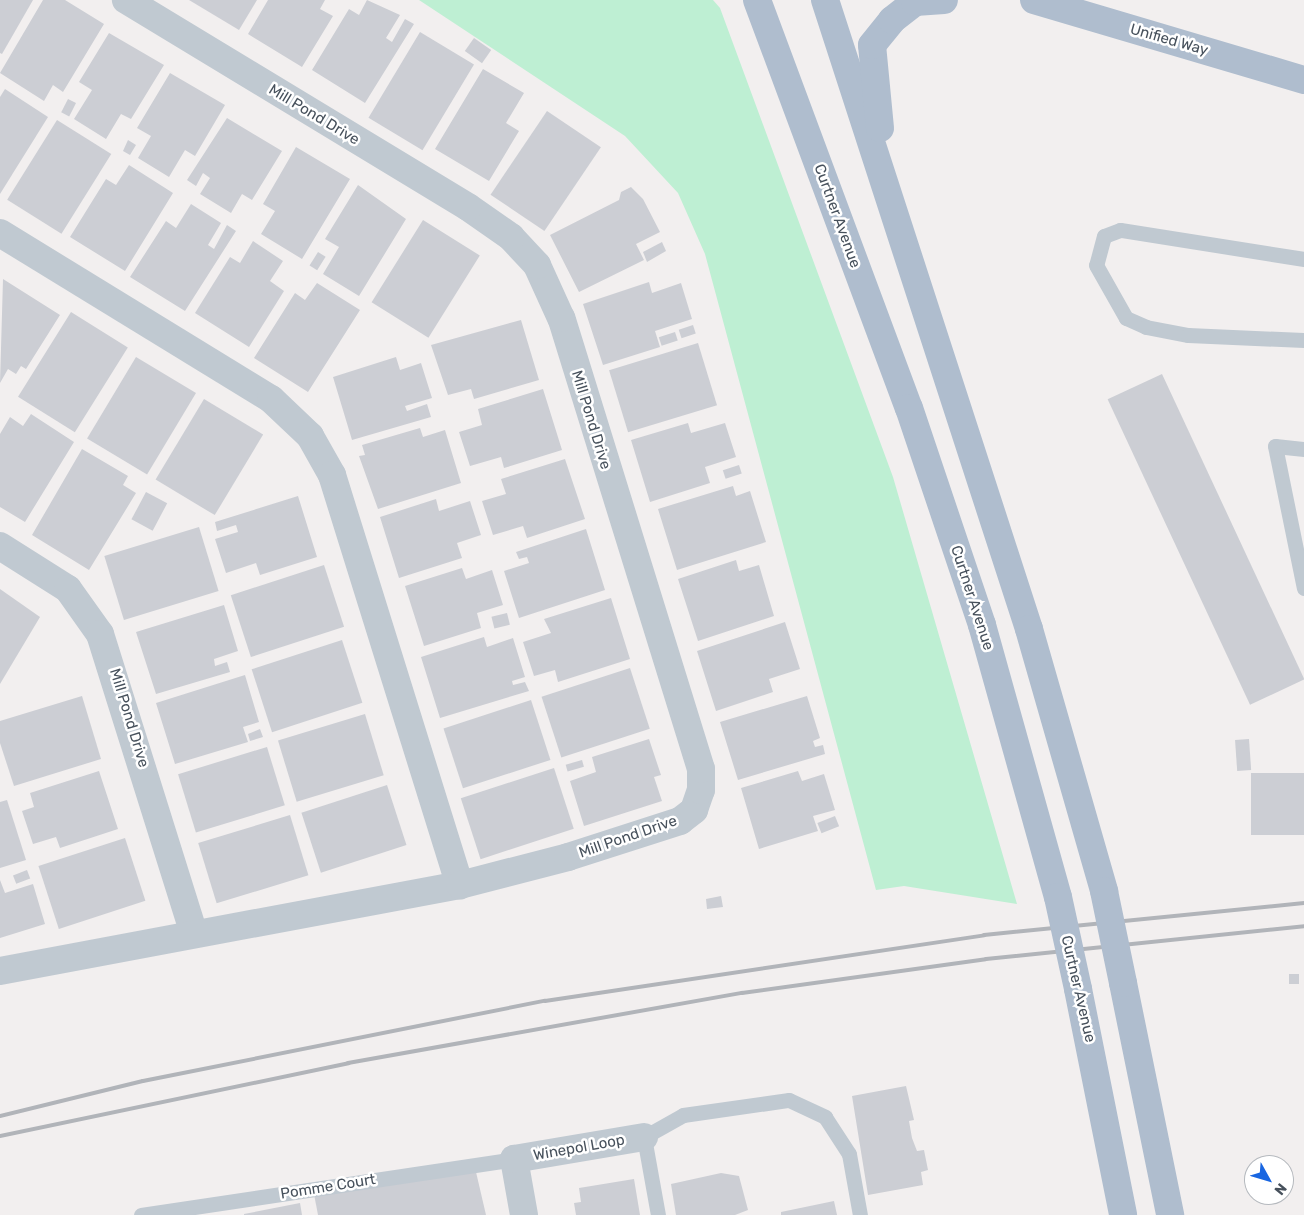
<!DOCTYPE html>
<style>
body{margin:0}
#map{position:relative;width:1304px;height:1215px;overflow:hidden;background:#f2efef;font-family:Rubik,sans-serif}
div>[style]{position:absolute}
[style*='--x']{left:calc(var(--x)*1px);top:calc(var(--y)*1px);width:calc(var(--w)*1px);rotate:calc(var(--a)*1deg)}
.green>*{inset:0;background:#beefd3}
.building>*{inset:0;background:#ccced4;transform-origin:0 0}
.lane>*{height:15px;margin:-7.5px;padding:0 7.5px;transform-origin:7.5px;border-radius:7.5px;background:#c0c9d1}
.street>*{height:28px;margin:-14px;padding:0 14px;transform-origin:14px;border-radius:14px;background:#c0c9d1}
.primary>*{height:28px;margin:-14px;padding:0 14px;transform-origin:14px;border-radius:14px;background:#afbdce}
.rail>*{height:4px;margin:-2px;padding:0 2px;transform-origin:2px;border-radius:2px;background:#b1b4b9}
.primary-bridge>*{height:28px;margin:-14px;padding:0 14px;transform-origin:14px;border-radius:14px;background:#afbdce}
span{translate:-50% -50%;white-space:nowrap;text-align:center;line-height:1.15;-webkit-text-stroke:5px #fff;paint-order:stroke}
.street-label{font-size:15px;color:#47515c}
.north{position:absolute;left:1244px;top:1155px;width:50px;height:50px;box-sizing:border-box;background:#fff;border:1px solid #b5b9be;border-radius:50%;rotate:129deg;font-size:14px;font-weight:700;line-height:20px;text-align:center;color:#47515c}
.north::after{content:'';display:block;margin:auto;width:18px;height:22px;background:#1966e1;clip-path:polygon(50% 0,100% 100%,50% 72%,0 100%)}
</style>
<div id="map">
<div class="green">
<i style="clip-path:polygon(419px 0,713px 0,720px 8px,893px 477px,1017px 904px,904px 886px,876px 890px,705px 254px,678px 193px,625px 136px)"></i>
</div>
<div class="building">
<i style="clip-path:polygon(0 0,33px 0,2px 54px,0 53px)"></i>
<i style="clip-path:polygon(43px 0,65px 0,104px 24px,63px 92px,53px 85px,44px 101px,0 73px)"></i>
<i style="clip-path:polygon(189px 0,257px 0,239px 30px)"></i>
<i style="clip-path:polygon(268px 0,325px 0,320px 9px,333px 16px,302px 67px,248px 34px)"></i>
<i style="clip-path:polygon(367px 0,400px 15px,386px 38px,392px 42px,405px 19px,414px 24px,365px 103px,312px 70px,349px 9px,359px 15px)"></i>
<i style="left:420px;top:32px;width:63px;height:100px;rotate:31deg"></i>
<i style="clip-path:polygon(109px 33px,164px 65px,131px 119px,121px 114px,106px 139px,74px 119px,92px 90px,79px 82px)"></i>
<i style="left:474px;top:38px;width:21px;height:16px;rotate:35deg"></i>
<i style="clip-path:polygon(483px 69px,524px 93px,506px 123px,519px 131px,489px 181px,435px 149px)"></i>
<i style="clip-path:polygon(170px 73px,225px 105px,195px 156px,185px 150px,169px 177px,138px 158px,151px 136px,137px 128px)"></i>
<i style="clip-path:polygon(5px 89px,48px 117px,0 194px,0 97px)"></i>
<i style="left:68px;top:99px;width:9px;height:15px;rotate:27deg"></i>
<i style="left:547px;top:111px;width:65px;height:101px;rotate:34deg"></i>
<i style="clip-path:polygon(227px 118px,282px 151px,252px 200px,242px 194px,231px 213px,200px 194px,210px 178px,203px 173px,196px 186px,187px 180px)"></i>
<i style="left:57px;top:120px;width:64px;height:94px;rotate:32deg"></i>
<i style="clip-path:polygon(128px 140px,136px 145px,130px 155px,123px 151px)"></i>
<i style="clip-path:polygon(296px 147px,350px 179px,302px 259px,261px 234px,275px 211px,263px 204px)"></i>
<i style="clip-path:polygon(129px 165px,173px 193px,125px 271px,70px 237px,106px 179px,116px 185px)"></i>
<i style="clip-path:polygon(358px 185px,406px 219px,359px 296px,323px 274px,339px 247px,325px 239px)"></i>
<i style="clip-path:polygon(631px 187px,643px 199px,660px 232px,636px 244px,644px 260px,579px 292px,550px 235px,619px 200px,621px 192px)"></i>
<i style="clip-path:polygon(191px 204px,221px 223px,208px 245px,214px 249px,227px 225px,236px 231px,185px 311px,130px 277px,166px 221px,176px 228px)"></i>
<i style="left:423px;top:220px;width:67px;height:97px;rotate:32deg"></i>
<i style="clip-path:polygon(253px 241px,283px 261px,270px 281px,284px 291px,249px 347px,195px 313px,230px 257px,240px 263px)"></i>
<i style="clip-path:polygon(662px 242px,666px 251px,647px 262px,643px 252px)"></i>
<i style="left:318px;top:252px;width:9px;height:16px;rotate:32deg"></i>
<i style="clip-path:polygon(3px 279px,60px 315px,26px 369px,21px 366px,16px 374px,8px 369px,0 383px)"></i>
<i style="clip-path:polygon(649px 282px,652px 293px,681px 283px,692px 319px,655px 331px,660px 347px,603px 365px,583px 304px)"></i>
<i style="clip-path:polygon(317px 283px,360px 310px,308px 392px,254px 358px,295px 293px,305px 300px)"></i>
<i style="left:71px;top:312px;width:67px;height:100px;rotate:32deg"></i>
<i style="clip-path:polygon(521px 320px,539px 380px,474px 399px,471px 389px,448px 395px,431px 345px)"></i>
<i style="left:693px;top:325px;width:9px;height:15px;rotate:72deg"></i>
<i style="left:675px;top:332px;width:9px;height:17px;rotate:72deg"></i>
<i style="left:698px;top:343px;width:65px;height:93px;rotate:73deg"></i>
<i style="left:136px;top:357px;width:70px;height:95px;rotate:31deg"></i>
<i style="clip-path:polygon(396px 357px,400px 370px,421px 363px,432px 398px,405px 406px,407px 411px,427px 404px,431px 417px,352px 440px,333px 377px)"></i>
<i style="left:1162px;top:374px;width:337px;height:60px;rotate:65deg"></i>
<i style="clip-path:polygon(543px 389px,562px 450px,504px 468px,501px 457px,470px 466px,459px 432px,482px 425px,478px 409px)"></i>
<i style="left:204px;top:399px;width:69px;height:94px;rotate:31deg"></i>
<i style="clip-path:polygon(31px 414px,74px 442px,25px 522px,0 507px,0 434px,10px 417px,23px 426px)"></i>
<i style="clip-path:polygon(688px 423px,691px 433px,725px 423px,736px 457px,705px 467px,710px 483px,650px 502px,631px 440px)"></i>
<i style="clip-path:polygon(420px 428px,423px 437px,445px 430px,461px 483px,378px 509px,359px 456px,365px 455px,362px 445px)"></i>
<i style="clip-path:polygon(82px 449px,128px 476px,123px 485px,136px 493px,89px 570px,32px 535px)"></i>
<i style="clip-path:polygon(565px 459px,585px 519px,527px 538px,523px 526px,493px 535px,482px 501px,506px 494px,501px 479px)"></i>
<i style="left:739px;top:465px;width:9px;height:17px;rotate:72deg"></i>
<i style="clip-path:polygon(733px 486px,736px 496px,750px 491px,766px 542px,677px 570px,658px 509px)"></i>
<i style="left:146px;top:492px;width:24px;height:31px;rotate:28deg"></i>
<i style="clip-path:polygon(298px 496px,317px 557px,260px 575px,256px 563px,226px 573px,215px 539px,238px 532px,236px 525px,217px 531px,215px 522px)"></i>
<i style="clip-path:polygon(436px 499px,439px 511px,470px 501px,481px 535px,457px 543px,462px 558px,399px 578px,380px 517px)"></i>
<i style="left:199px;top:527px;width:67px;height:99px;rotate:73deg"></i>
<i style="clip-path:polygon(586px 529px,605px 590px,519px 618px,504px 571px,529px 563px,527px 557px,519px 559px,516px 552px)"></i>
<i style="clip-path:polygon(736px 560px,739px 571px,759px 565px,774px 616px,698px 641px,678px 579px)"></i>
<i style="left:324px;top:565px;width:65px;height:98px;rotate:72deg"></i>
<i style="clip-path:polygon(462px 568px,466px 579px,492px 570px,503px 605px,477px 613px,481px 628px,424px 646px,405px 586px)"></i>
<i style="clip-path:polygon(0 589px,40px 617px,0 684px)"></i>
<i style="clip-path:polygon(611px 598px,630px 659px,558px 682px,555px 670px,534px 676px,523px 642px,551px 633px,544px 619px)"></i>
<i style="clip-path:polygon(224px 605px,238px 651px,214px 659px,215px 666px,227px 662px,230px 672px,156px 694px,136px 632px)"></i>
<i style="left:507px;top:613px;width:12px;height:16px;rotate:76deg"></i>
<i style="clip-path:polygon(785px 622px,800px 669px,769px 679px,773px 692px,716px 711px,697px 651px)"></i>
<i style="clip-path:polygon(484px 637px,487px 647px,513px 638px,525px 677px,512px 681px,513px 685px,525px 682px,529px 691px,440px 718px,421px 657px)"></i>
<i style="left:342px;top:640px;width:66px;height:95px;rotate:72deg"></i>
<i style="left:630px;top:668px;width:64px;height:93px;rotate:72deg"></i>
<i style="clip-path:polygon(245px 675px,259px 722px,243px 727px,248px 742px,175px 764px,156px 703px)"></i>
<i style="clip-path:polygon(82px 696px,101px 759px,14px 786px,0 743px,0 721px)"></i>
<i style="clip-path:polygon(807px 696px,820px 738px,813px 741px,815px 747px,823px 745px,825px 754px,738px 780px,720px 722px)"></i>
<i style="left:531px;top:700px;width:63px;height:92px;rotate:72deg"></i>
<i style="left:365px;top:714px;width:64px;height:91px;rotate:73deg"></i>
<i style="clip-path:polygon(260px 729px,263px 737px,250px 741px,248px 734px)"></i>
<i style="clip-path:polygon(649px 739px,661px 775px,654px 777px,662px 801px,584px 826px,570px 781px,596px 772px,592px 757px)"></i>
<i style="left:1249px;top:739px;width:31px;height:14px;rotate:86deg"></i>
<i style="left:267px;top:747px;width:61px;height:93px;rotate:73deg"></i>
<i style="left:582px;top:760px;width:7px;height:17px;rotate:74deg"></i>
<i style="left:554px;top:768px;width:64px;height:98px;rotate:72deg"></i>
<i style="clip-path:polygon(99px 771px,118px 829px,60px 848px,56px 837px,33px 844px,22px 811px,34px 807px,30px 793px)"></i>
<i style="clip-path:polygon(798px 771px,802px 781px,824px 774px,835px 810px,813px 816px,818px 831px,759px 849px,741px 788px)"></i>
<i style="left:1304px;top:773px;width:62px;height:53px;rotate:90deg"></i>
<i style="left:387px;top:785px;width:63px;height:90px;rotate:72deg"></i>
<i style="clip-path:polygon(7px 800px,26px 860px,0 868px,0 802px)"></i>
<i style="left:290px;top:815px;width:63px;height:96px;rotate:73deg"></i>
<i style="left:835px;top:816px;width:11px;height:19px;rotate:68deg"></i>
<i style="left:125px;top:838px;width:66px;height:91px;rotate:72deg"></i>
<i style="left:27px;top:870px;width:9px;height:15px;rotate:69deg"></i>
<i style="clip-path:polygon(0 880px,5px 893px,33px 884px,45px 924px,0 938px)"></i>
<i style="clip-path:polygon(721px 896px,723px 907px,707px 909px,706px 899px)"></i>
<i style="left:1289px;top:974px;width:10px;height:10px"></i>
<i style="clip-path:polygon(906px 1086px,914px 1120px,909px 1121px,912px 1138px,917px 1151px,924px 1150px,928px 1170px,921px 1172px,923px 1185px,868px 1195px,852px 1096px)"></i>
<i style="clip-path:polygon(476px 1172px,486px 1215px,318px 1215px,314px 1194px)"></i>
<i style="clip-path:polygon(721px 1173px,739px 1176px,748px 1210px,735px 1215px,676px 1215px,671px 1184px)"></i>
<i style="clip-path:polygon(634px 1179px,640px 1215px,576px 1215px,574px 1203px,581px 1202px,579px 1188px)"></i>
<i style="clip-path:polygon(834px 1201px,837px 1215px,781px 1215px,781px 1212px)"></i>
<i style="clip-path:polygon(300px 1203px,302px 1215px,244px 1215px,244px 1214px)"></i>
</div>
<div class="lane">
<i style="--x:1304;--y:259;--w:186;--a:-171"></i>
<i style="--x:1120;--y:230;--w:17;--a:159"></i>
<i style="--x:1104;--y:236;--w:30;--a:105"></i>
<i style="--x:1096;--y:265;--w:61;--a:60.5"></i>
<i style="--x:1126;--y:318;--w:22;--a:24"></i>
<i style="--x:1146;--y:327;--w:43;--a:10.8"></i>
<i style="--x:1188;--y:335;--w:116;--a:2.5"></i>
<i style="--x:1304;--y:449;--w:29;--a:-174"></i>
<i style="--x:1275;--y:446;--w:145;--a:78.5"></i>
<i style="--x:141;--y:1215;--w:377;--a:-8.5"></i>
<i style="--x:658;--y:1215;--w:79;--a:-100.2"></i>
<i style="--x:644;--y:1137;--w:45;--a:-29.4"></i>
<i style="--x:683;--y:1115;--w:107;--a:-8.1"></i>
<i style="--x:789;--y:1100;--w:40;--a:25"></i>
<i style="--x:825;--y:1117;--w:44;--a:57"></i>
<i style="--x:849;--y:1154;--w:62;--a:79.8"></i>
</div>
<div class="street">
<i style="--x:0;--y:233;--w:318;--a:31.5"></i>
<i style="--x:271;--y:399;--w:54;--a:43.5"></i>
<i style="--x:310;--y:436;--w:45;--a:60.6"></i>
<i style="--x:332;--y:475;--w:430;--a:72.7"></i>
<i style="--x:0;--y:546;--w:80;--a:32.3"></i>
<i style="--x:68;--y:589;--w:55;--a:54.6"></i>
<i style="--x:100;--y:634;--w:314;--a:72.6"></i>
<i style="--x:0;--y:971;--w:468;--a:-10.6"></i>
<i style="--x:460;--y:885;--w:112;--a:-14.5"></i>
<i style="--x:568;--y:857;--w:118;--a:-17.8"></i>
<i style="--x:680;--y:821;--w:18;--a:-38"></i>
<i style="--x:694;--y:810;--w:21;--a:-71"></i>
<i style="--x:701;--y:790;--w:21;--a:-90"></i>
<i style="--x:701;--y:769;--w:472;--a:-107.2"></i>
<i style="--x:561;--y:318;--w:58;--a:-114.4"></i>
<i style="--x:537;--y:265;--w:38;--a:-133"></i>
<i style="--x:511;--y:237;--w:52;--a:-145.1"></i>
<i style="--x:468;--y:207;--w:400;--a:-148.8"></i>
<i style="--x:524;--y:1215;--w:57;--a:-100.1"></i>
<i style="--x:514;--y:1159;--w:132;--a:-9.6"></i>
</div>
<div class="primary">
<i style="--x:757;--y:0;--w:435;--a:69.6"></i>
<i style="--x:909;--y:408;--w:229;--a:71.4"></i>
<i style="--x:982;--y:625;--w:282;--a:74.4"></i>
<i style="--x:825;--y:0;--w:661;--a:72.03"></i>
<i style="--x:1029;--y:629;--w:273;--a:74"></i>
<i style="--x:1034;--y:0;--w:282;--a:16.5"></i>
<i style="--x:880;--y:128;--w:83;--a:-95.5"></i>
<i style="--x:872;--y:45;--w:32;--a:-51"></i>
<i style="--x:892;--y:20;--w:29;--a:-38"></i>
<i style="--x:915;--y:2;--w:29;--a:-4"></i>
<i style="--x:1123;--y:983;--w:237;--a:78.5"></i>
<i style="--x:1078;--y:989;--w:230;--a:78.7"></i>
</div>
<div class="rail">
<i style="--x:0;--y:1116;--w:147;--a:-13.8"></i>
<i style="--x:143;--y:1081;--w:410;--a:-11.3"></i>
<i style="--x:545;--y:1001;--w:444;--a:-8.5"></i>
<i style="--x:984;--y:935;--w:322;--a:-5.7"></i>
<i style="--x:0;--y:1136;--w:356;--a:-11.8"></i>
<i style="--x:348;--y:1063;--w:400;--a:-10.1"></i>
<i style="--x:742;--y:993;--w:246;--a:-7.9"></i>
<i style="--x:986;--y:959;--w:320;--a:-5.9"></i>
</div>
<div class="primary-bridge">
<i style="--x:1104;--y:891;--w:94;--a:78.3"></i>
<i style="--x:1058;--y:897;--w:94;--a:77.7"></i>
</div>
<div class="street-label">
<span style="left:1169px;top:40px;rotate:16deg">Unified Way</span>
<span style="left:314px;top:115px;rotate:31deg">Mill Pond Drive</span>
<span style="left:837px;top:216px;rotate:70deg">Curtner Avenue</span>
<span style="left:591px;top:420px;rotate:73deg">Mill Pond Drive</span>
<span style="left:972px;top:598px;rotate:72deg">Curtner Avenue</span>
<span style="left:129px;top:718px;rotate:73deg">Mill Pond Drive</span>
<span style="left:628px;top:837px;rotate:-19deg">Mill Pond Drive</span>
<span style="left:1078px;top:989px;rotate:77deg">Curtner Avenue</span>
<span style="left:579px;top:1148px;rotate:-10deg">Winepol Loop</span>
<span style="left:328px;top:1187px;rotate:-9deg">Pomme Court</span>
</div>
<div class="north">N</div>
</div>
